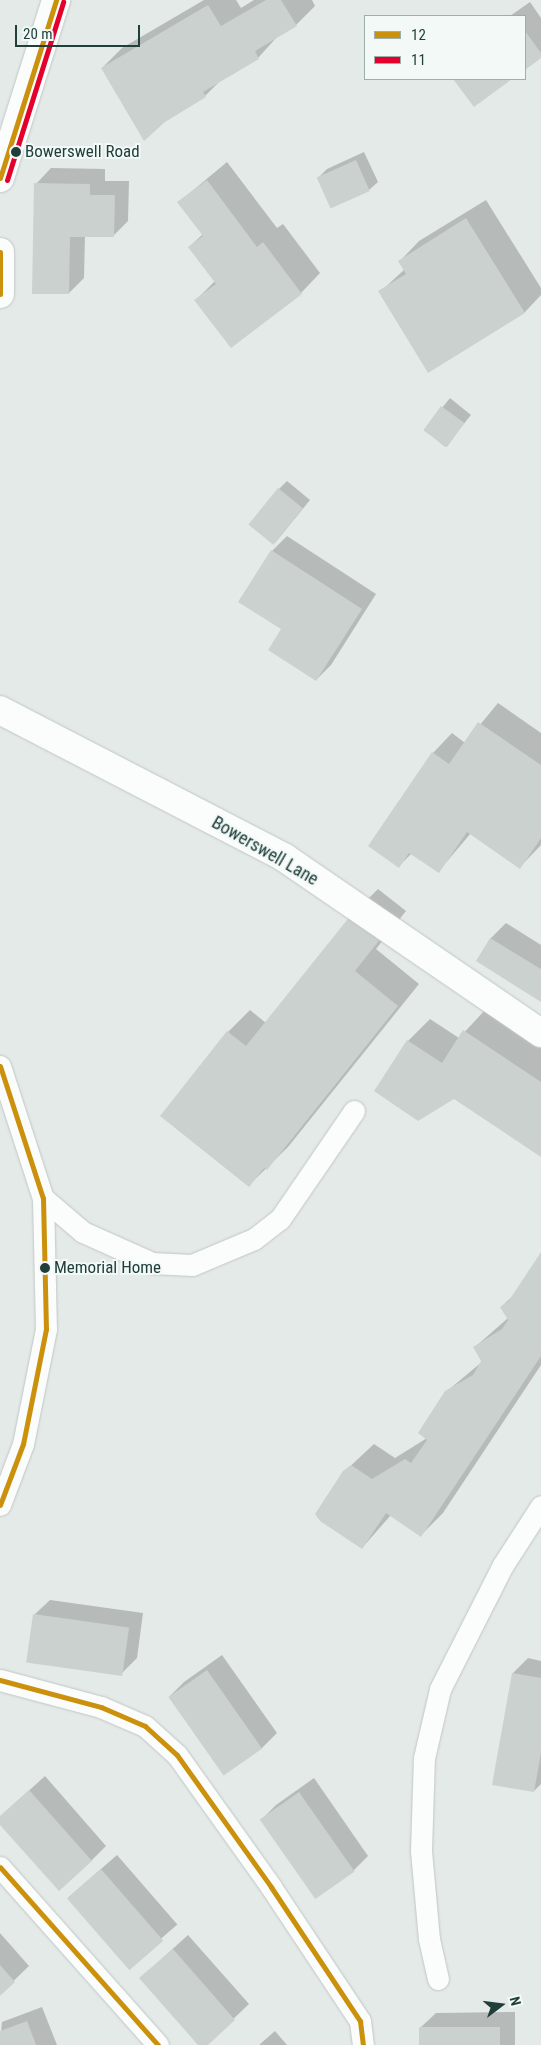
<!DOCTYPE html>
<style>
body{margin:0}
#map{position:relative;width:541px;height:2045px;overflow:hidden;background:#e4eae8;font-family:"Roboto Condensed",sans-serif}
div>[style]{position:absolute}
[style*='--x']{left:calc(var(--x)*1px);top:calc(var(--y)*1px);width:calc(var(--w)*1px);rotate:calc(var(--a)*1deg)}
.shadow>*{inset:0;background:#0003;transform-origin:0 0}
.building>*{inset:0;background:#cbd1cf;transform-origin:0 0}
.roads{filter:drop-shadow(0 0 1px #c1c7c5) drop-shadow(0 0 1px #c1c7c5)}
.service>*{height:21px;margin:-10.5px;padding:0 10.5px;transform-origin:10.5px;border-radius:10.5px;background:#fbfcfc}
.minor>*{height:28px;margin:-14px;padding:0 14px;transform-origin:14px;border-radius:14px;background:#fbfcfc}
.bus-1>*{height:5px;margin:-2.5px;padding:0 2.5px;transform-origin:2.5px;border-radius:2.5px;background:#cc910c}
.bus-2>*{height:5px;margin:-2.5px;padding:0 2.5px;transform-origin:2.5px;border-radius:2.5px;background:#e4002b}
.dots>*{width:14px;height:14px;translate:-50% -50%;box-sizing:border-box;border:2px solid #f2f9f6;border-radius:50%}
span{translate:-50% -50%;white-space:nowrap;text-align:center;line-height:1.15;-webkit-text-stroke:4px #f2f9f6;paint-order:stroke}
.bus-label{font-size:17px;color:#203f3b}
.left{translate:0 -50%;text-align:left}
.street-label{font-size:18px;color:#203f3b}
.legend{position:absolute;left:364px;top:15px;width:162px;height:65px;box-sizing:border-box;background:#f2f9f6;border:1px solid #9eafab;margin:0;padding:6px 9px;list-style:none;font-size:15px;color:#203f3b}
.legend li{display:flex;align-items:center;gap:10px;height:25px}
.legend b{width:25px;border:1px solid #9eafab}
.north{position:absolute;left:476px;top:1980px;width:50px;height:50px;-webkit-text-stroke:4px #f2f9f6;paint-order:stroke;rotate:75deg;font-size:14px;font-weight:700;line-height:20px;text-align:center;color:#203f3b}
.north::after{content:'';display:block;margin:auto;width:18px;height:22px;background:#203f3b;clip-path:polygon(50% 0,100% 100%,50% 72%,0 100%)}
.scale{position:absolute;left:15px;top:25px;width:125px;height:22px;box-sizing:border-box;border:2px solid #203f3b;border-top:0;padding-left:6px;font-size:15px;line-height:18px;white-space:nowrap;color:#203f3b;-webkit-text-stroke:4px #f2f9f6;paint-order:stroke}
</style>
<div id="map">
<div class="shadow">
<i style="clip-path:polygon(204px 0,236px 0,241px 8px,254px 0,312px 0,315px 6px,296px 25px,277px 37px,258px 58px,221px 80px,205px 96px,102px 68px,122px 48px)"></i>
<i style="clip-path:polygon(530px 2px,541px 18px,541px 56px,525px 68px,525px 16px,510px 16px)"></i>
<i style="clip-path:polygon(455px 79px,510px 79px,474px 105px)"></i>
<i style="clip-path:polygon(364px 152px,378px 182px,369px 190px,319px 177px,327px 169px)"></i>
<i style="clip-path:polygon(227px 162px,277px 228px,283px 224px,320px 273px,301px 293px,231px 346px,196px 300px,215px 281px,189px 247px,203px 234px,179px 202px)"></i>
<i style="clip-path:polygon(51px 168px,105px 169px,105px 181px,129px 181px,128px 221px,113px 236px,85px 236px,84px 278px,69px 293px,36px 184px)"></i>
<i style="clip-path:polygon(486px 200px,541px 288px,541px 295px,525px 312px,429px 371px,380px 292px,405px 269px,400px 261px,419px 241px)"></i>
<i style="left:450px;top:398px;width:27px;height:41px;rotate:39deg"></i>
<i style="clip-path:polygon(287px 481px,310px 500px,275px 543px,279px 489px)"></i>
<i style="clip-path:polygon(287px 536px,376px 594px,331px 665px,316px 680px,282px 628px,272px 551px)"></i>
<i style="clip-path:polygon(498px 703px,541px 733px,541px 845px,520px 867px,471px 833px,438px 872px,412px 853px,399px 866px,433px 753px,452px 733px,465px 743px)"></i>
<i style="clip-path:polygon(378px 889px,406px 911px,376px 949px,419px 984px,288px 1147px,249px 1185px,228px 1032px,250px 1010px,266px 1023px,356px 911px)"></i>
<i style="clip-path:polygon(506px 923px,541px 945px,541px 1001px,477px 960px,491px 938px)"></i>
<i style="clip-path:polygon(486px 1009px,541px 1046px,541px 1155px,454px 1097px,375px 1091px,408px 1041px,430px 1019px,459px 1038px)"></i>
<i style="clip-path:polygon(541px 1255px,541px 1365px,443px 1513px,421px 1535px,391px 1515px,362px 1548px,344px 1472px,374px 1444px,395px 1458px,427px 1438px,446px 1392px,483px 1361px,475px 1347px,508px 1318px,501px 1307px,515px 1294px)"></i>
<i style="clip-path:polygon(50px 1600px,143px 1613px,137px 1658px,122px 1673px,34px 1615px)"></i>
<i style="clip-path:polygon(222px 1655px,277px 1733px,262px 1748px,224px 1774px,169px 1697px,184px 1682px)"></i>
<i style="clip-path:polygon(528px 1658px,541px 1661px,541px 1784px,534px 1791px,513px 1673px)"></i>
<i style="clip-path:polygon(45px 1776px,106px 1846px,91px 1861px,0 1823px,0 1817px)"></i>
<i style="clip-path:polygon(314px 1778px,368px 1856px,353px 1871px,261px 1820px,276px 1805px)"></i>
<i style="left:117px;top:1855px;width:92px;height:65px;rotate:49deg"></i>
<i style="clip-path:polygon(0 1933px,29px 1966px,0 1994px)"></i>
<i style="clip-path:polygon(188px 1935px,249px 2004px,206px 2045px,200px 2045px,156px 1964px)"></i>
<i style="clip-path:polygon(42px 2007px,57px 2045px,0 2045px,2px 2022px)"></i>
<i style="clip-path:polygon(515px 2012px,515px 2045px,420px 2045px,420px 2028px,436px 2013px)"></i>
<i style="clip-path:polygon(275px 2031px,287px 2045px,259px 2045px)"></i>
</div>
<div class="building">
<i style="clip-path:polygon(266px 0,281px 0,297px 26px,255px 51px,259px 59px,203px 92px,206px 97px,165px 122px,144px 141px,101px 68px,208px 5px,221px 26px)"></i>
<i style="clip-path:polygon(525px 31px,541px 53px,541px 58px,525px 70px)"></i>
<i style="clip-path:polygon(453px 79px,512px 79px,474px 107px)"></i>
<i style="left:356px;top:160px;width:34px;height:43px;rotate:66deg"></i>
<i style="clip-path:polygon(207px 180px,257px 247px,263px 242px,302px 294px,231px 348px,194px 300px,216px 284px,188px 247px,203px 236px,177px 202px)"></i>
<i style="clip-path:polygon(34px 183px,90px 184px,90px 195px,115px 195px,114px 237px,70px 237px,69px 294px,32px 294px)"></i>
<i style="clip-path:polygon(466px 218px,525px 313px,428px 373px,378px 291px,406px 274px,398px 261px)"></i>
<i style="left:441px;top:406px;width:29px;height:30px;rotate:36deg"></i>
<i style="left:278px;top:488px;width:32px;height:47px;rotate:39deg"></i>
<i style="clip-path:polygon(271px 550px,362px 609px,316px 681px,268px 650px,281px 629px,238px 602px)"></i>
<i style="clip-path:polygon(478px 722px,541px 765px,541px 838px,520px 869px,467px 832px,439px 873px,409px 853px,399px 868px,368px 846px,432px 752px,449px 764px)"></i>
<i style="clip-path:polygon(355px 910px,385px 933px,355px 971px,398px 1006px,267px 1170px,264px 1168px,249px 1187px,160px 1116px,227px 1031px,246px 1046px)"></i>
<i style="clip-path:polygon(490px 938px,541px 969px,541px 1002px,476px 961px)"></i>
<i style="clip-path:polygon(463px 1030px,541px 1082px,541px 1157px,454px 1099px,418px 1121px,374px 1091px,407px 1040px,442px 1063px)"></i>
<i style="clip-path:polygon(541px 1252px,541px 1356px,421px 1537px,386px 1513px,362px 1549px,320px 1521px,315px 1514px,343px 1471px,351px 1465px,372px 1479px,405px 1459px,411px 1463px,427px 1440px,418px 1433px,445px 1391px,473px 1375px,481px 1361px,473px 1347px,502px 1329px,508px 1320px,500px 1307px,508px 1302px)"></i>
<i style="left:33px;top:1614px;width:97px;height:49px;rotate:8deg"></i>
<i style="left:207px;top:1670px;width:96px;height:47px;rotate:55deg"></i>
<i style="clip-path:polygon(512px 1673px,541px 1678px,541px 1753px,534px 1792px,492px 1785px)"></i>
<i style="clip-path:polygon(29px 1790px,92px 1861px,59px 1891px,0 1825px,0 1816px)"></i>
<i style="left:299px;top:1792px;width:97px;height:48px;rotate:55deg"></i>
<i style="left:101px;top:1869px;width:95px;height:45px;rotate:49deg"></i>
<i style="clip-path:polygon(173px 1949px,235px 2020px,208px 2045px,198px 2045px,139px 1978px)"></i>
<i style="clip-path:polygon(0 1965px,15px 1982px,0 1996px)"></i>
<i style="clip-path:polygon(27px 2021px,36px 2045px,0 2045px,0 2031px)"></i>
<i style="left:419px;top:2027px;width:81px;height:18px"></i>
</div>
<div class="roads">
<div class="service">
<i style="--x:0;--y:1066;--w:139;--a:72"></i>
<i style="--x:43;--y:1198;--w:131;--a:88.7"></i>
<i style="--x:46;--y:1329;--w:117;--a:101.3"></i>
<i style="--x:23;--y:1444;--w:65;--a:110.7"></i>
<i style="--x:43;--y:1198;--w:52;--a:40.4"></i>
<i style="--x:83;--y:1232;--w:76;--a:24.2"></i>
<i style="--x:152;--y:1263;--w:40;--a:2.9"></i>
<i style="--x:192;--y:1265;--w:67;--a:-22.8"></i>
<i style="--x:254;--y:1239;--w:33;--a:-38"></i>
<i style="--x:280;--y:1219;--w:131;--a:-55.6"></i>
<i style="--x:0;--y:1680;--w:105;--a:15"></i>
<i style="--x:101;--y:1707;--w:48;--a:23.4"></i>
<i style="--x:145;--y:1726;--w:43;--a:42.2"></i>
<i style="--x:177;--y:1755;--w:162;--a:54.5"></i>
<i style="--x:271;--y:1887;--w:161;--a:56.4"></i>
<i style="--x:360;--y:2021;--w:24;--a:83"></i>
<i style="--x:0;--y:1867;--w:238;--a:48.4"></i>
<i style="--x:438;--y:1979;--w:41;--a:-102.7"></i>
<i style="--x:429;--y:1939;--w:88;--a:-95.2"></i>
<i style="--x:421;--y:1851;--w:93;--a:-88.2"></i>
<i style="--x:424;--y:1758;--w:71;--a:-76.9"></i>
<i style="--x:440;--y:1689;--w:139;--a:-63.1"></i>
<i style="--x:503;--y:1565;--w:70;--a:-57.2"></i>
</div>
<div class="minor">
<i style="--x:0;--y:178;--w:187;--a:-72.5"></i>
<i style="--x:0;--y:252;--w:42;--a:90"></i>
<i style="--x:0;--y:710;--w:321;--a:27.4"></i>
<i style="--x:285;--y:858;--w:310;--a:34.4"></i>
</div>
</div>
<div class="bus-1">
<i style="--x:0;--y:178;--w:187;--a:-72.5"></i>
<i style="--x:0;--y:252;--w:42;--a:90"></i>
<i style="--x:0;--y:1066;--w:139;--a:72"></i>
<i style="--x:43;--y:1198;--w:131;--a:88.7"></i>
<i style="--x:46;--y:1329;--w:117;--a:101.3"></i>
<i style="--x:23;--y:1444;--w:65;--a:110.7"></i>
<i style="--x:0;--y:1680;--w:105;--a:15"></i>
<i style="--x:101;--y:1707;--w:48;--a:23.4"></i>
<i style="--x:145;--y:1726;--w:43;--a:42.2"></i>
<i style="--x:177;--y:1755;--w:162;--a:54.5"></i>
<i style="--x:271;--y:1887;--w:161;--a:56.4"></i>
<i style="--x:360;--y:2021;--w:24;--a:83"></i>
<i style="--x:0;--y:1867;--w:238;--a:48.4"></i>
</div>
<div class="bus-2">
<i style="--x:7;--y:180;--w:187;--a:-72.5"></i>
</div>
<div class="dots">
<i style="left:16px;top:152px;background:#203f3b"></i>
<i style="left:45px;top:1268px;background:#203f3b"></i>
</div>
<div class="bus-label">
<span class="left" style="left:25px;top:152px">Bowerswell Road</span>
<span class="left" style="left:54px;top:1268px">Memorial Home</span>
</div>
<div class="street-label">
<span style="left:265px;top:851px;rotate:30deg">Bowerswell Lane</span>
</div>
<ul class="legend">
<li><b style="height:6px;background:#cc910c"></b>12</li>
<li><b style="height:6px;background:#e4002b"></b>11</li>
</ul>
<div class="north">N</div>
<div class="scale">20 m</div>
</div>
